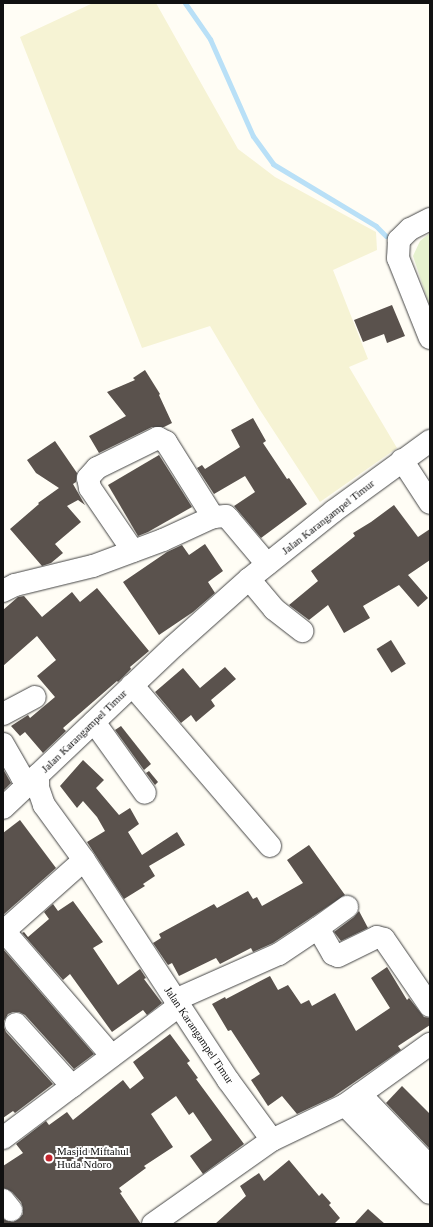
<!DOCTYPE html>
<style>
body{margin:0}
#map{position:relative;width:433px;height:1227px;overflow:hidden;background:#fffdf5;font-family:Georgia,serif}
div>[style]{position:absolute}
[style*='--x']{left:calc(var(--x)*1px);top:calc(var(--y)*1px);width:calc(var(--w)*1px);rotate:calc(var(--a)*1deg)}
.farmland>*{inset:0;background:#f6f3d4}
.pitch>*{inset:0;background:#e6f2cf}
.stream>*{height:5px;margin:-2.5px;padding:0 2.5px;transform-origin:2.5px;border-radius:2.5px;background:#b9e0f7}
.building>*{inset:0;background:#5a524d;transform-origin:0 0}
.roads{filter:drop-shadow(0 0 1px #444) drop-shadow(0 0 1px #444)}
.minor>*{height:22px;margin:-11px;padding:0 11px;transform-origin:11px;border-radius:11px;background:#fff}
.dots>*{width:11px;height:11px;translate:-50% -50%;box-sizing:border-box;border:2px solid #fff;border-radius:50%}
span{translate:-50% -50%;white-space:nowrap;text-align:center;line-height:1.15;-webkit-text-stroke:4px #fff;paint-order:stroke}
.street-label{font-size:11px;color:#111}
.poi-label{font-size:11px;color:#111}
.left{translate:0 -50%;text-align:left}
.frame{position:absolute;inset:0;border:4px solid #111;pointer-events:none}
</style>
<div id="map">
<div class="farmland">
<i style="clip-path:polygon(93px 3px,156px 3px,238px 149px,275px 177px,376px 232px,377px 250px,333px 270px,368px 359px,349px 367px,397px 448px,320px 502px,258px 407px,210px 326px,142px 348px,20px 37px)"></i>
</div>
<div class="pitch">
<i style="clip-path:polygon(430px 233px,430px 307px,413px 256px,420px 241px)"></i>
</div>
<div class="stream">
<i style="--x:185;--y:3;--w:44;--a:55.2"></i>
<i style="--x:210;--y:39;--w:106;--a:66.1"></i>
<i style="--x:253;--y:136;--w:34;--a:54"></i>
<i style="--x:273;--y:164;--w:120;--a:31"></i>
<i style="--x:376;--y:226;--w:14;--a:45"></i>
</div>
<div class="building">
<i style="clip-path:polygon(392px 305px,405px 336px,387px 343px,384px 334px,363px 342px,354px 320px)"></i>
<i style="clip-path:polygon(145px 370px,160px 394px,159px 395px,172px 423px,164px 427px,152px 427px,99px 453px,89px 436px,126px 416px,107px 392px,135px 380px,133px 378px)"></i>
<i style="clip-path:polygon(253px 418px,266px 441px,263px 443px,287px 479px,289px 478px,307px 504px,261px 538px,234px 506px,255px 492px,245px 476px,214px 494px,197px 468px,202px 465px,205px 469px,240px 447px,231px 430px)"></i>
<i style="clip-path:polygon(55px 441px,77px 473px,76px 482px,73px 484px,85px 505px,78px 500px,67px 506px,81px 522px,55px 544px,63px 553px,51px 563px,42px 566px,10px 529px,39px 504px,38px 503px,59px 488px,36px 473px,27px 460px)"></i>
<i style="clip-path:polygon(159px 455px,192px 507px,148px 532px,138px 536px,108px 485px)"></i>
<i style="clip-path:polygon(394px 505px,418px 537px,430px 529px,430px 560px,408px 575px,428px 598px,418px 607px,399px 585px,363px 606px,370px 618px,344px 633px,328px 605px,309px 620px,289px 605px,318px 581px,311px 571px,355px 536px,353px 533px,371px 522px)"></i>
<i style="clip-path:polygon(205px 544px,223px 571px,208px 582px,215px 593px,193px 612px,159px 635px,123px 582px,167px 552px,182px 545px,189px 555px)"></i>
<i style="clip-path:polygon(97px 588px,149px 651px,130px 667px,131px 669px,118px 682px,117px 681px,63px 728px,66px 731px,43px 753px,25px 732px,20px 736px,11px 726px,28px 715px,30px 718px,55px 697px,37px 676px,56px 660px,37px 636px,3px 666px,3px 610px,18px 597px,24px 596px,42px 617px,72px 592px,80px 602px)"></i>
<i style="left:391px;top:640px;width:28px;height:17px;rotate:58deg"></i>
<i style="clip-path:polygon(225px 667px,236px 679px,211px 700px,215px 706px,196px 722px,191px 715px,181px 723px,155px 692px,183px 668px,200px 688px)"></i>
<i style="clip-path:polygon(121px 726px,151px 764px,144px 770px,115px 730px)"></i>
<i style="clip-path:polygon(83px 760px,104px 780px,96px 788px,119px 815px,130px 808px,139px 824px,128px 832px,142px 855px,177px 832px,185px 845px,149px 866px,155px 876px,143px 884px,145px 886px,124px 899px,87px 842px,105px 831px,97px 817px,83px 801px,77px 808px,60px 786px)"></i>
<i style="clip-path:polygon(3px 769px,11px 783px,3px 791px)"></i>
<i style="clip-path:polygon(149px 771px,158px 782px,155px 785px,146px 773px)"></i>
<i style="clip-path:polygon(20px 820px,56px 868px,3px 915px,3px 833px)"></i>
<i style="clip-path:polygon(309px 845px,345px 895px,273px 943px,253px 952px,251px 948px,220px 964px,216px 958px,179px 976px,172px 963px,168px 965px,153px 943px,161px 938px,159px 934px,214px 904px,217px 908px,248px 891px,253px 899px,257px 897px,262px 906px,303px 883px,287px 860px)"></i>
<i style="clip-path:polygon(73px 901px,103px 942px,93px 948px,118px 985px,140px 969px,146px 978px,144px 979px,162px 1003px,147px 1015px,143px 1010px,112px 1032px,70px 974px,63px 980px,22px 933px,24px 932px,28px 937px,49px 919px,44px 912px,53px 904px,58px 911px)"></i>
<i style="clip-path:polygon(359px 911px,368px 928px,341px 941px,334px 932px,354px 917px)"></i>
<i style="clip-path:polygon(3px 949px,94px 1054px,74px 1069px,25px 1015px,19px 1012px,13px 1012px,8px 1014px,4px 1021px,4px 1027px,6px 1032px,53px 1084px,15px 1113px,13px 1111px,3px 1118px)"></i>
<i style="clip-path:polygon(387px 967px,407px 1000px,409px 998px,424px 1017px,430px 1018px,430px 1025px,398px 1046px,401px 1050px,333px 1097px,297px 1114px,282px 1096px,268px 1106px,251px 1080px,260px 1074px,231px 1030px,228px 1031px,212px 1004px,225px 997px,226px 999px,270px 976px,278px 990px,288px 985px,301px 1004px,309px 1000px,312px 1006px,335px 993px,356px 1031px,390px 1008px,371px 978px)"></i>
<i style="clip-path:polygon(170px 1034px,190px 1061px,187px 1063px,198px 1078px,196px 1079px,244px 1144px,203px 1174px,190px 1156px,212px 1140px,193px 1112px,189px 1115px,176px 1096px,151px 1114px,173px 1147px,144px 1166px,146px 1168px,119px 1188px,122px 1192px,120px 1193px,141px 1224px,3px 1224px,3px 1219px,13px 1222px,19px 1219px,23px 1214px,23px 1208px,21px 1202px,12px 1192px,3px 1188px,3px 1166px,23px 1153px,16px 1144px,46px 1121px,49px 1125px,67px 1112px,73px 1120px,123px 1080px,130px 1089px,144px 1078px,133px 1062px)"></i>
<i style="clip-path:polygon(402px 1086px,430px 1114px,430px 1149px,386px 1103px)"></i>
<i style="clip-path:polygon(289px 1160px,319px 1196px,322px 1193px,331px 1203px,329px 1205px,340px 1218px,334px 1224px,215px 1224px,246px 1196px,240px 1186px,259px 1173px,264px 1181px)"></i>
<i style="clip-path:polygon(368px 1209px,385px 1224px,354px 1224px)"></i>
</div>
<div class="roads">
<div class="minor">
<i style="--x:430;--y:219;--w:22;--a:153"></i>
<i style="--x:410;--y:229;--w:16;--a:135"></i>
<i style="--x:399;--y:240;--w:18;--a:93"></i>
<i style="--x:398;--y:258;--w:86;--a:68.2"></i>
<i style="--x:402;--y:460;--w:51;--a:56.9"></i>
<i style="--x:133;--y:551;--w:76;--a:-124.3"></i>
<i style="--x:90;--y:488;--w:10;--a:-101"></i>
<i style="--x:88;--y:478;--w:13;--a:-48"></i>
<i style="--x:97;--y:468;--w:68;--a:-26.2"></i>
<i style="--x:158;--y:438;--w:9;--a:27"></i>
<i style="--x:166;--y:442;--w:89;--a:57.9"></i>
<i style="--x:249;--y:579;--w:39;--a:50"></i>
<i style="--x:274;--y:609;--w:36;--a:38"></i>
<i style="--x:3;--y:591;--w:13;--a:-27"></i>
<i style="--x:15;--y:585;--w:80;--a:-13.7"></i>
<i style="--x:93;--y:566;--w:75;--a:-20.4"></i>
<i style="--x:163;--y:540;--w:55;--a:-24.7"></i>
<i style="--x:213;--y:517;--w:13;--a:-4"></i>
<i style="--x:226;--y:516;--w:4;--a:45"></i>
<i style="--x:229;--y:519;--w:59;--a:49.8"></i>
<i style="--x:132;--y:685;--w:212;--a:49.4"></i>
<i style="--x:3;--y:714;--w:36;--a:-28"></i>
<i style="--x:94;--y:722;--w:87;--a:54.3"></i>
<i style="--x:3;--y:744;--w:38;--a:60"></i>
<i style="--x:22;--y:777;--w:9;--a:49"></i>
<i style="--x:3;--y:808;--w:48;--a:-43.3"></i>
<i style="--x:318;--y:928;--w:36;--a:-36"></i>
<i style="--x:4;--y:931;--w:165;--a:49.2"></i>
<i style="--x:3;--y:932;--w:108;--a:-41.6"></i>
<i style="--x:175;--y:1000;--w:114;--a:-23.9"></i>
<i style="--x:279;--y:954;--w:47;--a:-33.7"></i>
<i style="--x:318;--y:928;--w:30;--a:60"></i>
<i style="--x:333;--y:954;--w:5;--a:22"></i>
<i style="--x:338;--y:956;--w:43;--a:-26"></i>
<i style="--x:377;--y:937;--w:7;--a:16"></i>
<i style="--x:384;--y:939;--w:81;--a:55.5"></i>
<i style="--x:16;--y:1024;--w:84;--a:47.9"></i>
<i style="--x:360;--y:1094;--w:101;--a:46.2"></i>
<i style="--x:345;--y:1105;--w:122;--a:46"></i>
<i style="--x:3;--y:1138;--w:220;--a:-36.9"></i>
<i style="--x:272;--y:1140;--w:81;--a:-25.6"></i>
<i style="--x:345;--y:1105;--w:105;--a:-35.7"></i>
<i style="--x:3;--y:1200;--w:13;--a:51"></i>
<i style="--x:153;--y:1224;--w:146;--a:-35.2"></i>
<i style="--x:272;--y:1140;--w:74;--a:-126.3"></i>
<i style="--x:228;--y:1080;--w:263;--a:-123.2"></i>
<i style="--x:84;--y:860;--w:68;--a:-126"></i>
<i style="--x:44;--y:805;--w:18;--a:-109"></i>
<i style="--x:38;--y:788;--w:13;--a:-90"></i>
<i style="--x:38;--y:775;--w:187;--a:-43.5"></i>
<i style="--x:174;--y:646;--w:101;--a:-41.8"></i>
<i style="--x:249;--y:579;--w:109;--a:-38.7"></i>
<i style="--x:334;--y:511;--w:119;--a:-36.1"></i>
</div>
</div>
<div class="dots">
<i style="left:49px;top:1158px;background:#c4262e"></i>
</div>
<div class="street-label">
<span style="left:328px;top:517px;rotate:-38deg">Jalan Karangampel Timur</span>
<span style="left:84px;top:731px;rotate:-44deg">Jalan Karangampel Timur</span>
<span style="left:199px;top:1035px;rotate:56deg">Jalan Karangampel Timur</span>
</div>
<div class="poi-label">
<span class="left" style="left:57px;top:1158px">Masjid Miftahul<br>Huda Ndoro</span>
</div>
<div class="frame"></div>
</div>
